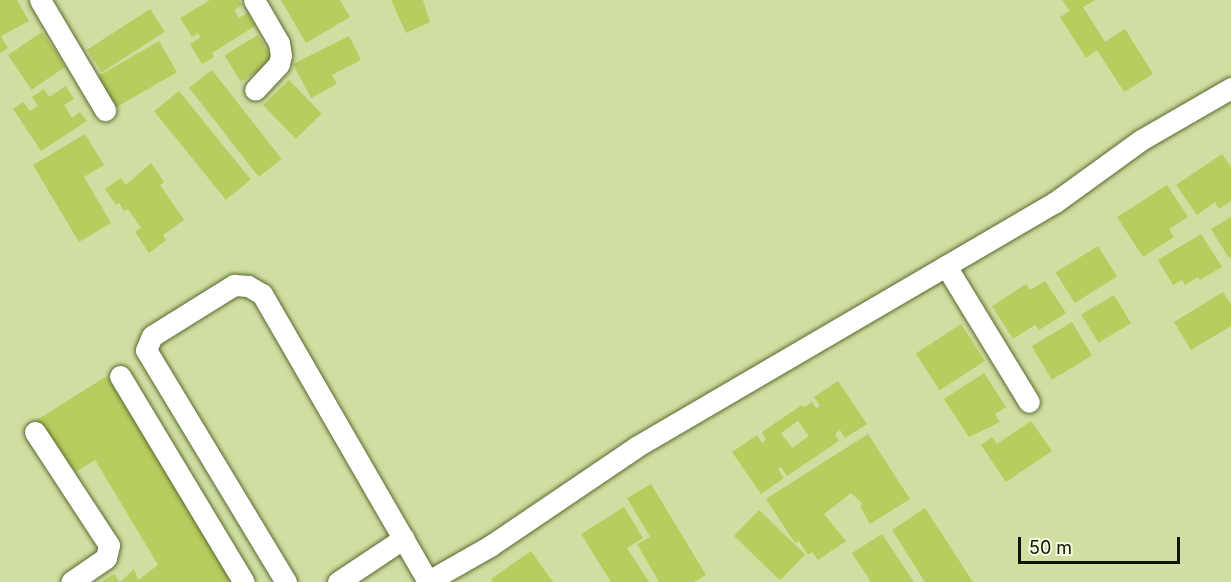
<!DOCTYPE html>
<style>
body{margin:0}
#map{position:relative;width:1231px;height:582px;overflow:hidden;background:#cedfa1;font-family:Inter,sans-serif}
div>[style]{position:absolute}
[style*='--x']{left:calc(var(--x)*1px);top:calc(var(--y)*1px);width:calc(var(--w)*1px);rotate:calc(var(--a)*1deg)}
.building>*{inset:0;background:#b5ce5f;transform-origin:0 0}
.roads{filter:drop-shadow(0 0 2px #5b682f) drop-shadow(0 0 2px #5b682f)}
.minor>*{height:21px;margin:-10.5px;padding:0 10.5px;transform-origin:10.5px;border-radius:10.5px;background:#fff}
span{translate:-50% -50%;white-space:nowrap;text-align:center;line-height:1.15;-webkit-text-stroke:5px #f2fbdd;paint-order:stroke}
.scale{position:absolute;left:1018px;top:537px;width:162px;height:27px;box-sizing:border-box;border:3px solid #0f1401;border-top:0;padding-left:8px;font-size:18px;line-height:21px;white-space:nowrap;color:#0f1401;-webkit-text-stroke:4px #f2fbdd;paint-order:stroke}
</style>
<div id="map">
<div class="building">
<i style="clip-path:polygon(0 0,17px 0,29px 21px,1px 36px,8px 48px,0 53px)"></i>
<i style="clip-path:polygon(210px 0,239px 0,242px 5px,234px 10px,239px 18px,247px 13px,255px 26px,212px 53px,214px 57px,202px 64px,190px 44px,201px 37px,198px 33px,192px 37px,180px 18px)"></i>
<i style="clip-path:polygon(281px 0,340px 0,350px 17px,306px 43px)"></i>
<i style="clip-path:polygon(391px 0,423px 0,430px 22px,406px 33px)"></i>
<i style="clip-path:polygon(1062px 0,1095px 0,1083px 7px,1105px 42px,1125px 29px,1153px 74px,1124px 92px,1097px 50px,1086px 58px,1060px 17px,1070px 11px)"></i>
<i style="left:150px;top:9px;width:27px;height:75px;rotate:57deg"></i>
<i style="left:42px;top:32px;width:42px;height:41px;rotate:56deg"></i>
<i style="left:258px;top:35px;width:31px;height:39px;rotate:59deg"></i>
<i style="clip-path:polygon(349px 36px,361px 60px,332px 75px,337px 84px,311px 98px,293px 64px)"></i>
<i style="left:159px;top:41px;width:36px;height:72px;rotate:60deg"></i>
<i style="left:212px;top:70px;width:113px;height:29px;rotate:52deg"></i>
<i style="left:289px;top:80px;width:47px;height:36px;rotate:46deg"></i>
<i style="clip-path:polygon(66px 86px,74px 99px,64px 105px,72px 118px,80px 112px,87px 121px,41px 151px,13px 109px,23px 102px,30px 111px,38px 106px,32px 97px,44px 89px,49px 97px)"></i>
<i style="left:179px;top:91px;width:114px;height:32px;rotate:51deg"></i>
<i style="clip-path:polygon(85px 134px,104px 165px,84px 177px,111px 223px,79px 242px,33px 165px)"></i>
<i style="clip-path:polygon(1222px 154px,1231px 167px,1231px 201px,1219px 209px,1215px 202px,1197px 215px,1176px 185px)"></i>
<i style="clip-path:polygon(151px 163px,164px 182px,160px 185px,184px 220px,163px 235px,166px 240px,149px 253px,135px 232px,141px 228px,128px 209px,124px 211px,119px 203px,116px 205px,105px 189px,121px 178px,126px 185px)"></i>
<i style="clip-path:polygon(1167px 185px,1188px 217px,1169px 229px,1174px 237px,1143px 257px,1117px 217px)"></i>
<i style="clip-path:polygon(1231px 217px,1231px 257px,1229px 258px,1211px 229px)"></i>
<i style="clip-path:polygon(1201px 234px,1222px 267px,1200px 280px,1198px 277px,1185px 285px,1182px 280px,1173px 285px,1158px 260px)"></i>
<i style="left:1098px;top:246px;width:36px;height:50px;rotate:58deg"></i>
<i style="clip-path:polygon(1045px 281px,1066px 313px,1039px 330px,1035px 325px,1013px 339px,992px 306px,1026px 284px,1030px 290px)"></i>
<i style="clip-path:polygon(1223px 292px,1231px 305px,1231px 326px,1191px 350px,1174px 322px)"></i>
<i style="left:1114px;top:295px;width:33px;height:38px;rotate:59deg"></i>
<i style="left:1072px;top:322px;width:39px;height:47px;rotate:59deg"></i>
<i style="left:961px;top:324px;width:44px;height:54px;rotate:57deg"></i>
<i style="clip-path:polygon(984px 373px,1006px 407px,995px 414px,1000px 422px,969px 437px,944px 399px)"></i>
<i style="clip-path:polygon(107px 376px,232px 581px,230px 582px,101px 582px,114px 574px,120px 582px,134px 569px,138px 580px,158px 565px,95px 460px,76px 472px,35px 421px)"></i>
<i style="clip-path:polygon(evenodd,838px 381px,867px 424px,845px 438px,840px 430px,835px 434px,839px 441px,787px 476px,781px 467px,778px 469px,784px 478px,761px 494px,732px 452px,757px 435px,762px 443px,766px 439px,762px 432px,802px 405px,804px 407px,812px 402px,816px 408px,820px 406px,814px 397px,838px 381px,798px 421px,809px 436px,792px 448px,781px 433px,798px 421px)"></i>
<i style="clip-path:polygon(1031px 421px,1052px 451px,1006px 482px,981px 445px,992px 437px,997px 444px)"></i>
<i style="clip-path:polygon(868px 434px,910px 499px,870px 524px,860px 506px,863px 504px,851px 493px,824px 514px,846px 541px,818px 560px,812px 552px,808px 555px,799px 541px,795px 543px,766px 499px)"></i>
<i style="clip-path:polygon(651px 484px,706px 575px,694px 582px,659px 582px,637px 544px,650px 537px,627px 498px)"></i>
<i style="clip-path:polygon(624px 507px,643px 538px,627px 548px,649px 582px,611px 582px,581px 534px)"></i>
<i style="clip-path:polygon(925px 508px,973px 582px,925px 582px,892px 530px)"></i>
<i style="left:759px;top:510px;width:64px;height:36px;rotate:44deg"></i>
<i style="clip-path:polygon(882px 534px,914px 582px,871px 582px,852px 553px)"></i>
<i style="clip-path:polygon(531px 551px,553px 582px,493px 582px,491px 579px)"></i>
</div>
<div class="roads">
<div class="minor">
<i style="--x:40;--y:0;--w:128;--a:59.4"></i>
<i style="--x:254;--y:0;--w:50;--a:59.8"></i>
<i style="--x:279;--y:43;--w:12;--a:81"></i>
<i style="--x:281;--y:55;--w:9;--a:103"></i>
<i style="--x:279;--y:64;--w:35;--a:133"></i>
<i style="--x:946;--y:266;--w:159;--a:58.6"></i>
<i style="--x:120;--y:376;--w:240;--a:59"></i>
<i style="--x:35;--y:432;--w:135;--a:56.8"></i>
<i style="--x:109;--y:545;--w:13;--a:103"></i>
<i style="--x:106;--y:558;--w:42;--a:145.6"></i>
<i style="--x:286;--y:582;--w:271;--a:-121.1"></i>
<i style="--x:146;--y:350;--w:15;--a:-67"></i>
<i style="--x:152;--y:336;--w:97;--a:-31.9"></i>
<i style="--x:234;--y:285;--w:14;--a:4"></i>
<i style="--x:248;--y:286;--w:16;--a:30"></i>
<i style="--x:262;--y:294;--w:332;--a:60"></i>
<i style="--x:338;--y:582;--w:79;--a:-33.7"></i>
<i style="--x:427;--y:582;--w:73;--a:-29.7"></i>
<i style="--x:490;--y:546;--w:176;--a:-34.1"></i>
<i style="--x:636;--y:447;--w:484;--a:-30.3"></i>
<i style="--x:1054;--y:203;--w:107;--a:-35.9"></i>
<i style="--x:1141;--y:140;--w:104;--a:-30"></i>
</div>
</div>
<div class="scale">50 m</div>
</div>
